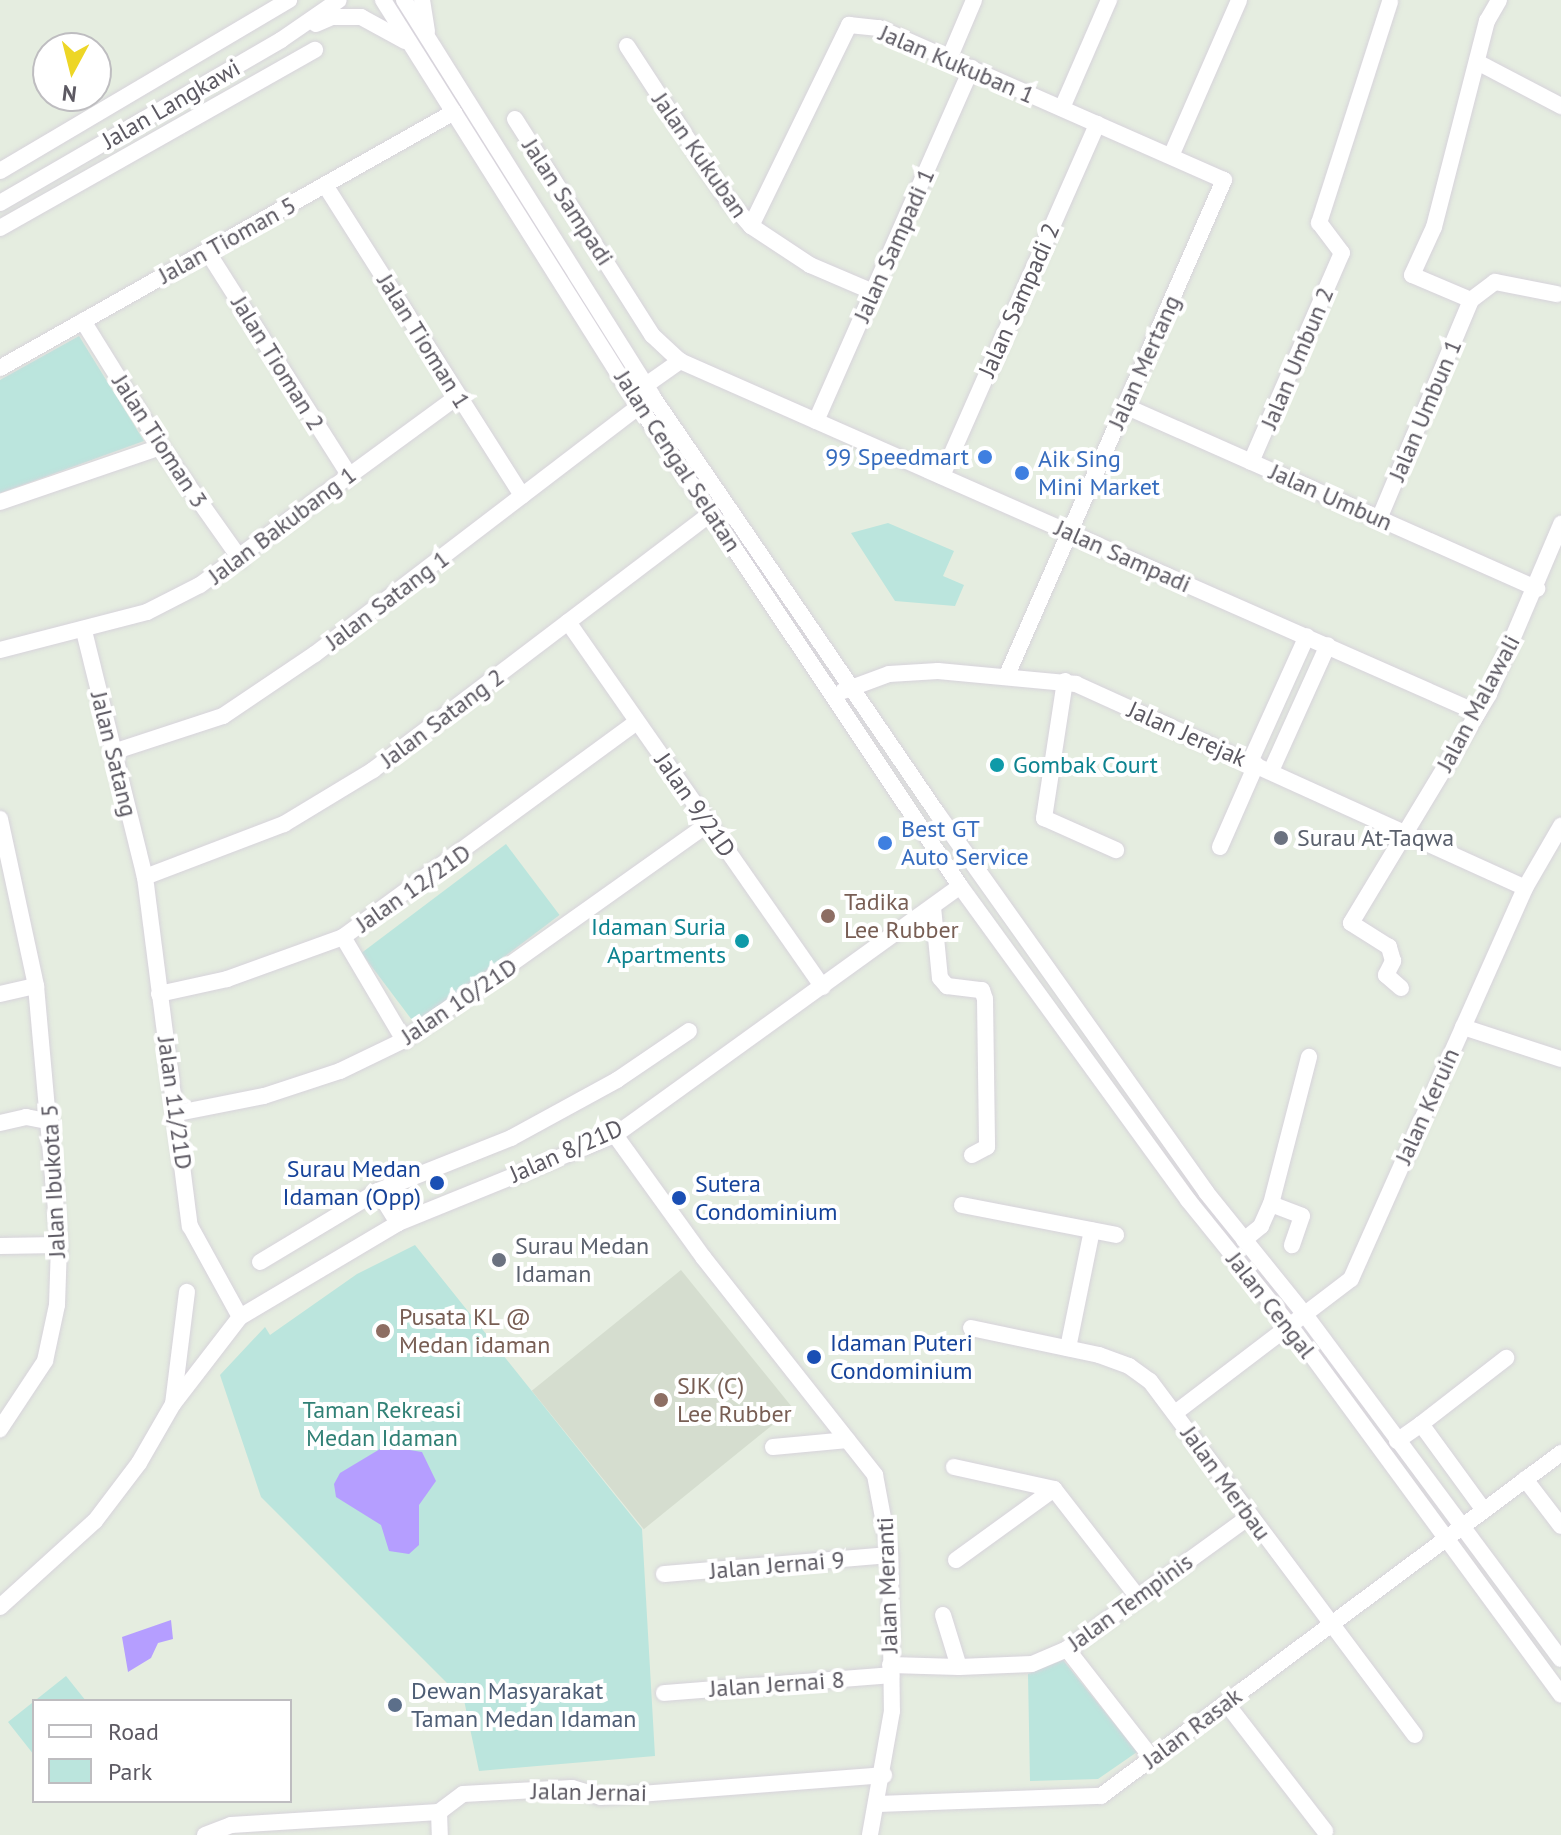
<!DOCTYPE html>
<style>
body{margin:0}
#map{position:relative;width:1561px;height:1835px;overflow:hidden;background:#e5ede0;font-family:"PT Sans",sans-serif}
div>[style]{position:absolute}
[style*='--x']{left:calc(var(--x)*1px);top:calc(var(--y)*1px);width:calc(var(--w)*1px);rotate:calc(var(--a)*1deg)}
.education>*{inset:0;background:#d5ddcf;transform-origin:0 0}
.green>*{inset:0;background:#bbe5dd;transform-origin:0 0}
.water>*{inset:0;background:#b59eff}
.roads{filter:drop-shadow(0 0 2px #d7d3db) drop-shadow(0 0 2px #d7d3db)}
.minor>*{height:16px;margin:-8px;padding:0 8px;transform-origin:8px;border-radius:8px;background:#fff}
.dots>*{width:22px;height:22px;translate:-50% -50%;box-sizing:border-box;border:4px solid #fff;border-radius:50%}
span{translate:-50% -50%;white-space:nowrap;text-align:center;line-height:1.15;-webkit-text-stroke:8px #fff;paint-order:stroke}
.street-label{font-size:24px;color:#5c5962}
.shop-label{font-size:24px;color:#366cbe}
.right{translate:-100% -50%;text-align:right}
.left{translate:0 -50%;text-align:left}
.culture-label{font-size:24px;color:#0d838f}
.worship-label{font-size:24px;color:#5b616d}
.education-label{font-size:24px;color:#785e54}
.transit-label{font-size:24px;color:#164399}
.park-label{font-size:24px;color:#318176}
.service-label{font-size:24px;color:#4e5e75}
.legend{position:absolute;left:32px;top:1699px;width:260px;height:104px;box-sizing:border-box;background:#fff;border:2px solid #bebdc0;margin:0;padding:10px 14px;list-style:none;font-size:24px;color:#5c5962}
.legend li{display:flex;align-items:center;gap:16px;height:40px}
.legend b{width:40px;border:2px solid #bebdc0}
.north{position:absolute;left:32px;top:32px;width:80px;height:80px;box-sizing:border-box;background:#fff;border:2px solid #bebdc0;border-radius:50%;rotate:187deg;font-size:22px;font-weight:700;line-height:32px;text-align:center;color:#5c5962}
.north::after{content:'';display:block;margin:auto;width:28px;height:36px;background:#edd626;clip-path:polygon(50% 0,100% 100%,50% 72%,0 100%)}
</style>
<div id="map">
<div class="education">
<i style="left:681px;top:1270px;width:178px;height:192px;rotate:51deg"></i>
</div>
<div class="green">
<i style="clip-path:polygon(79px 336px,144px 441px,0 493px,0 380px)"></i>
<i style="clip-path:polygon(888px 523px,954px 551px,943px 576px,964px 585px,955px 606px,895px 601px,851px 533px)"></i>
<i style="left:506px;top:844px;width:89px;height:181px;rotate:53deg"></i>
<i style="clip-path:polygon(415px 1245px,642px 1529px,655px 1756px,479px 1771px,464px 1700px,261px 1497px,220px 1375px,265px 1327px,270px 1335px,357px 1274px)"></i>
<i style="clip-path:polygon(1063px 1660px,1137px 1752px,1098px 1779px,1030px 1781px,1028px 1674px)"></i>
<i style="clip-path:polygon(66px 1676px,86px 1701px,34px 1701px,34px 1755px,8px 1722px)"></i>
</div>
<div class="water">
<i style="clip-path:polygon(385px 1446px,422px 1452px,436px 1481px,419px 1505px,419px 1545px,409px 1554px,389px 1551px,381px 1525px,336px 1497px,334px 1484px,340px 1473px)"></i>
<i style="clip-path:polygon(171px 1620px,173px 1639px,158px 1643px,151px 1658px,128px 1672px,122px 1637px)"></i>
</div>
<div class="roads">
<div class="minor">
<i style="--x:383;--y:0;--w:480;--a:57.8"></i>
<i style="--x:639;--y:406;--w:577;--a:56.23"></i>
<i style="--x:960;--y:886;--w:388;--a:54"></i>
<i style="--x:1188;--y:1200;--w:164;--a:51"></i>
<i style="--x:1291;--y:1327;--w:456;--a:53.7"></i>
<i style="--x:404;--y:0;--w:467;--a:57.9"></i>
<i style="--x:652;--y:396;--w:505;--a:55.65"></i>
<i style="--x:937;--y:813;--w:465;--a:54.6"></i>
<i style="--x:1206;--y:1192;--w:159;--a:51.1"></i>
<i style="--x:1306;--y:1316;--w:427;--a:53.4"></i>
<i style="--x:422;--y:0;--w:32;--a:81"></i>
<i style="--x:316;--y:24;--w:17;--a:-24"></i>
<i style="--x:332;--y:17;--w:29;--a:0"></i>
<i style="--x:361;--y:17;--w:50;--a:28.6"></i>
<i style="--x:627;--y:46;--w:178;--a:56.9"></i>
<i style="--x:724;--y:195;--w:41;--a:48.9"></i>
<i style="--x:751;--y:226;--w:71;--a:33.5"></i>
<i style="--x:810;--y:265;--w:69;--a:23.2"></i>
<i style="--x:949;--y:59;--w:64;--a:-67"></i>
<i style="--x:1479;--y:63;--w:93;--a:27.7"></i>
<i style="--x:1062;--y:108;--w:118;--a:-66.5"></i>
<i style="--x:515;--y:119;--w:256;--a:57.6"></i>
<i style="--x:652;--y:335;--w:38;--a:43"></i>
<i style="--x:1171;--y:156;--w:170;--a:-66.4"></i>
<i style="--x:0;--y:171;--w:336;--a:-30.6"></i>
<i style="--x:325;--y:185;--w:368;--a:57.6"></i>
<i style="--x:0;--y:203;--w:325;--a:-30.1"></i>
<i style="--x:281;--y:40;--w:70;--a:-34.6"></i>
<i style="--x:751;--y:226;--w:224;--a:-64"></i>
<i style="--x:849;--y:25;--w:30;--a:6"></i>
<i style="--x:879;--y:28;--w:377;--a:23.8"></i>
<i style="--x:1224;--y:180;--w:540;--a:113.67"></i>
<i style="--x:0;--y:228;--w:362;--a:-29.5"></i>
<i style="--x:207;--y:251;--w:265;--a:57.6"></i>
<i style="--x:1471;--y:300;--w:64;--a:-157"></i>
<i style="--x:1412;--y:275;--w:53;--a:-65.4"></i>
<i style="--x:1434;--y:227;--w:213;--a:-75.6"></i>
<i style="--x:1487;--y:21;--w:24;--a:-60"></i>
<i style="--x:83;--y:321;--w:148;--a:58.2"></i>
<i style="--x:161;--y:447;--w:138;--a:54.7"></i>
<i style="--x:0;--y:368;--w:521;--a:-29.42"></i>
<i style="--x:646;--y:385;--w:42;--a:-35.2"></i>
<i style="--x:680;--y:361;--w:872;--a:23.8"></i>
<i style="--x:1125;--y:406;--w:451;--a:23.9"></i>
<i style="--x:816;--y:421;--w:386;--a:-66.2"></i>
<i style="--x:1251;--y:462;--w:228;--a:-66.5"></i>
<i style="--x:1342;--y:253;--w:38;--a:-127"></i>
<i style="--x:1319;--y:223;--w:232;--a:-72.2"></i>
<i style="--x:942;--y:476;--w:385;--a:-66.2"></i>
<i style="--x:0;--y:502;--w:170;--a:-18.9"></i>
<i style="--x:1379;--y:519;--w:238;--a:-67.2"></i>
<i style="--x:1471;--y:300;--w:30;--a:-37"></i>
<i style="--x:1495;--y:282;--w:63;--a:11"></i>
<i style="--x:568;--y:622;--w:445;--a:55.1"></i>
<i style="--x:84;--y:631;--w:253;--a:76.1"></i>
<i style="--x:145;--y:877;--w:352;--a:82.7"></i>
<i style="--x:190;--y:1226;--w:104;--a:61.2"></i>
<i style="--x:0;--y:650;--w:152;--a:-14.5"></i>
<i style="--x:147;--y:612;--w:59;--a:-27"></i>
<i style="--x:200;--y:585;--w:320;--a:-36.2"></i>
<i style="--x:1065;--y:681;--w:139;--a:98.7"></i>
<i style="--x:1044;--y:818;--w:79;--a:24"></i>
<i style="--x:843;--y:691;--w:49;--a:-20.3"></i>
<i style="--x:889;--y:674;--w:49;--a:-3.5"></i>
<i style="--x:938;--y:671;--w:139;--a:5.4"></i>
<i style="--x:1076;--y:684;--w:493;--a:24.4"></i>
<i style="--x:113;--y:752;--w:116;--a:-18.1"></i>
<i style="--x:223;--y:716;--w:111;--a:-34"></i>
<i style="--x:315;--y:654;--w:415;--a:-37.4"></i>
<i style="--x:1250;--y:762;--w:138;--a:-65.7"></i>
<i style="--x:1271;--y:771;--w:138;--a:-65.7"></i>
<i style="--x:0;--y:819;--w:171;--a:77.8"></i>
<i style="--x:36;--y:986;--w:260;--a:84.9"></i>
<i style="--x:59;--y:1245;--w:60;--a:91.9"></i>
<i style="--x:57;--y:1305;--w:57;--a:102.1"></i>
<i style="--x:45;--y:1361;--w:82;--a:123.5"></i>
<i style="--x:1220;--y:847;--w:90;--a:-66.3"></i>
<i style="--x:145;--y:877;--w:149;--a:-20.9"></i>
<i style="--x:284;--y:824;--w:104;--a:-31.2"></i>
<i style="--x:373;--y:770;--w:425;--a:-37.2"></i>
<i style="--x:933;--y:907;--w:71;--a:84.4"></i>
<i style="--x:940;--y:978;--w:11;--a:49"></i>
<i style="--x:947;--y:986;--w:35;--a:7"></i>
<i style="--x:982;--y:990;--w:9;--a:72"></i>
<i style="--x:985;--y:999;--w:148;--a:89.2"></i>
<i style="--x:987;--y:1147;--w:17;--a:152"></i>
<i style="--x:343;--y:937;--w:120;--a:59.4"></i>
<i style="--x:1401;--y:988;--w:20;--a:-139"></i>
<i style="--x:1386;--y:975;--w:16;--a:-63"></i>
<i style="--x:1393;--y:961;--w:15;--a:-106"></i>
<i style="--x:1389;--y:947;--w:45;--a:-147.7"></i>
<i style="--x:1351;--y:923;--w:267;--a:-58.9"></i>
<i style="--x:1489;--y:694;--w:185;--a:-67"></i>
<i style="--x:0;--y:994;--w:37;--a:-13"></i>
<i style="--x:159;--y:994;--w:70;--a:-12.4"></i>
<i style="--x:227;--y:979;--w:123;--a:-19.9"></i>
<i style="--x:343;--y:937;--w:364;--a:-36.2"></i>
<i style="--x:1463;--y:1027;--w:103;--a:18.1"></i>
<i style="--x:178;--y:1113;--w:88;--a:-11.2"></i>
<i style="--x:264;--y:1096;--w:80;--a:-18.2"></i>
<i style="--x:340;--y:1071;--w:71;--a:-25.8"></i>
<i style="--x:404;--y:1040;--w:373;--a:-35.4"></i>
<i style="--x:0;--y:1123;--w:27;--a:-13"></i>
<i style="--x:26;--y:1117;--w:25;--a:11"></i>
<i style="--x:615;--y:1135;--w:150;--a:54.2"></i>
<i style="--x:703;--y:1257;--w:278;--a:51.7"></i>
<i style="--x:875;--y:1475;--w:81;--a:79.4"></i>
<i style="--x:890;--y:1555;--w:156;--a:89.3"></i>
<i style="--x:892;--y:1711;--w:126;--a:100.1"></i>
<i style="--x:378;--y:1191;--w:38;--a:58"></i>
<i style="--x:1271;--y:1204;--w:33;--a:21"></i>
<i style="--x:1302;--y:1216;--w:31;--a:109"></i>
<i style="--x:962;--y:1205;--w:157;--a:11"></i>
<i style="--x:1244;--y:1240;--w:22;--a:-39"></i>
<i style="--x:1261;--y:1226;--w:24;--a:-66"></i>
<i style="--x:1271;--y:1204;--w:152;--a:-75.5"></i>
<i style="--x:0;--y:1246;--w:59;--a:-1"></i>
<i style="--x:260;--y:1262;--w:138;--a:-31"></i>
<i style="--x:378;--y:1191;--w:143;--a:-21.7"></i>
<i style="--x:511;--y:1138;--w:121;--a:-28.7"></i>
<i style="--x:617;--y:1080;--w:87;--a:-34.2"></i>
<i style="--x:971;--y:1328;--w:131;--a:11.9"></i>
<i style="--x:1099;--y:1355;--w:32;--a:20"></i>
<i style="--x:1129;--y:1366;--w:26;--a:36"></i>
<i style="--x:1150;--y:1381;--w:442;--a:53.2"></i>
<i style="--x:1068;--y:1348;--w:120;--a:-78.5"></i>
<i style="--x:173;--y:1404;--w:110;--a:-52.4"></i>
<i style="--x:240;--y:1317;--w:184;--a:-30.7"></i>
<i style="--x:398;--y:1223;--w:234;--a:-22.1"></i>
<i style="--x:615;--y:1135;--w:425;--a:-35.8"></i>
<i style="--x:1175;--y:1413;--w:221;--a:-37.3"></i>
<i style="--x:1351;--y:1279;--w:428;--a:-66"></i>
<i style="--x:1525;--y:888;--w:72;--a:-59.9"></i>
<i style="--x:1421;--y:1424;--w:108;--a:-37.8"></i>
<i style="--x:1397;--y:1441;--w:29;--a:-35"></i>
<i style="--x:1421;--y:1424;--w:105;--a:53.9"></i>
<i style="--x:773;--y:1447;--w:75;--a:-5.3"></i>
<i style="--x:954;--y:1467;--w:102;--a:12.4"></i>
<i style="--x:1054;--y:1489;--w:135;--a:52.2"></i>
<i style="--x:1525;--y:1479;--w:59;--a:52.5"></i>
<i style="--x:956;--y:1560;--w:121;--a:-35.9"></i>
<i style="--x:664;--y:1574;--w:227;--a:-4.8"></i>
<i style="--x:0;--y:1607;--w:128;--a:-42.2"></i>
<i style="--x:95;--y:1521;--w:73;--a:-52.8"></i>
<i style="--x:139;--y:1463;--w:68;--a:-60"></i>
<i style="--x:173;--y:1404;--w:113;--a:-82.9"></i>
<i style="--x:943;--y:1615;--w:54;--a:72.9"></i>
<i style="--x:959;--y:1667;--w:73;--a:-2.4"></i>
<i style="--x:1032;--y:1664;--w:38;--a:-23"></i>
<i style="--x:1067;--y:1649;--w:226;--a:-36"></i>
<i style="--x:1067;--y:1649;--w:138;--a:52.1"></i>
<i style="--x:890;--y:1665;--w:69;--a:1.7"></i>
<i style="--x:664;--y:1693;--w:228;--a:-4.5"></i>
<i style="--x:1226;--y:1703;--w:162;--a:52.3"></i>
<i style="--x:879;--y:1804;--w:222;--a:-2.1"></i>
<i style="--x:1101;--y:1796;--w:574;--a:-36.71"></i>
<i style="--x:439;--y:1812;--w:23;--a:88"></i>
<i style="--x:205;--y:1835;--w:28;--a:-21"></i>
<i style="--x:231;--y:1825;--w:208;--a:-3.6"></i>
<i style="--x:439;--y:1812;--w:30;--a:-37"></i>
<i style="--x:463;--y:1794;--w:109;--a:-3.2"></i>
<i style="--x:572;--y:1788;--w:30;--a:17"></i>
<i style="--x:601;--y:1797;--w:284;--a:-4.4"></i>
</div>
</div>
<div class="dots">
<i style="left:985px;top:457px;background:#3f7fe0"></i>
<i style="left:1022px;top:473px;background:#3f7fe0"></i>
<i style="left:997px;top:765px;background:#0f9aa8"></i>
<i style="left:1281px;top:838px;background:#6b7280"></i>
<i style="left:885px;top:843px;background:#3f7fe0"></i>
<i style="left:828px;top:916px;background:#8d6e63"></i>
<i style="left:742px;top:941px;background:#0f9aa8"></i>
<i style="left:437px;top:1183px;background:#1a4fb4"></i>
<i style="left:679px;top:1198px;background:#1a4fb4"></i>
<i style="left:499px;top:1260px;background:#6b7280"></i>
<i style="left:383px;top:1331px;background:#8d6e63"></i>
<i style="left:814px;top:1357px;background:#1a4fb4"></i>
<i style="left:661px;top:1400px;background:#8d6e63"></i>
<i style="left:395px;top:1705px;background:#5c6f8a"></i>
</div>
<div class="street-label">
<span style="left:957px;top:64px;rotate:23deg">Jalan Kukuban 1</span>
<span style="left:171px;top:104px;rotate:-30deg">Jalan Langkawi</span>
<span style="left:700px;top:155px;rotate:55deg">Jalan Kukuban</span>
<span style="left:568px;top:202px;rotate:57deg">Jalan Sampadi</span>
<span style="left:227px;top:240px;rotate:-29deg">Jalan Tioman 5</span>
<span style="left:894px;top:245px;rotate:-66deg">Jalan Sampadi 1</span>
<span style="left:1019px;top:300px;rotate:-66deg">Jalan Sampadi 2</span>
<span style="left:424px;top:341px;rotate:58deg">Jalan Tioman 1</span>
<span style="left:1297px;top:358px;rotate:-67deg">Jalan Umbun 2</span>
<span style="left:1144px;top:362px;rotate:-66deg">Jalan Mertang</span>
<span style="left:278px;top:363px;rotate:58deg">Jalan Tioman 2</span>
<span style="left:1425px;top:410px;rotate:-67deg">Jalan Umbun 1</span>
<span style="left:160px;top:441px;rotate:57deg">Jalan Tioman 3</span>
<span style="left:678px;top:461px;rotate:57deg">Jalan Cengal Selatan</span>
<span style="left:1331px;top:497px;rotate:24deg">Jalan Umbun</span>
<span style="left:282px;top:525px;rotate:-37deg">Jalan Bakubang 1</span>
<span style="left:1123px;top:556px;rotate:24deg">Jalan Sampadi</span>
<span style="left:387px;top:600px;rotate:-37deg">Jalan Satang 1</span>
<span style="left:1478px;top:703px;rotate:-62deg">Jalan Malawali</span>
<span style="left:442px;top:718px;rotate:-37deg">Jalan Satang 2</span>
<span style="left:1187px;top:734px;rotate:24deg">Jalan Jerejak</span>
<span style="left:114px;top:754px;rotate:76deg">Jalan Satang</span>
<span style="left:695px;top:805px;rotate:55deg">Jalan 9/21D</span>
<span style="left:413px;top:888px;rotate:-35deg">Jalan 12/21D</span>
<span style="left:459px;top:1001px;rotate:-34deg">Jalan 10/21D</span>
<span style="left:175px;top:1103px;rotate:82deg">Jalan 11/21D</span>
<span style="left:1427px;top:1106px;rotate:-66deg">Jalan Keruin</span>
<span style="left:566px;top:1151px;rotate:-24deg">Jalan 8/21D</span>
<span style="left:53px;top:1181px;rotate:-93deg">Jalan Ibukota 5</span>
<span style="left:1271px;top:1305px;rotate:52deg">Jalan Cengal</span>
<span style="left:1226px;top:1483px;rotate:54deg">Jalan Merbau</span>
<span style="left:777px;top:1565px;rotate:-5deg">Jalan Jernai 9</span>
<span style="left:887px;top:1585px;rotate:-92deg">Jalan Meranti</span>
<span style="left:1130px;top:1602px;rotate:-36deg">Jalan Tempinis</span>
<span style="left:777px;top:1684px;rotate:-4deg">Jalan Jernai 8</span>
<span style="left:1192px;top:1728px;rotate:-37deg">Jalan Rasak</span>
<span style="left:589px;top:1792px;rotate:1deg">Jalan Jernai</span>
</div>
<div class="shop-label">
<span class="right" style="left:969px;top:457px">99 Speedmart</span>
<span class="left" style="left:1038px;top:473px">Aik Sing<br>Mini Market</span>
<span class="left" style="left:901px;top:843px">Best GT<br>Auto Service</span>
</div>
<div class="culture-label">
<span class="left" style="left:1013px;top:765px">Gombak Court</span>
<span class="right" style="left:726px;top:941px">Idaman Suria<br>Apartments</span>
</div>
<div class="worship-label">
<span class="left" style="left:1297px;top:838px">Surau At-Taqwa</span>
<span class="left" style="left:515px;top:1260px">Surau Medan<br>Idaman</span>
</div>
<div class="education-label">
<span class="left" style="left:844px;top:916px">Tadika<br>Lee Rubber</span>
<span class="left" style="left:399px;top:1331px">Pusata KL @<br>Medan idaman</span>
<span class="left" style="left:677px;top:1400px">SJK (C)<br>Lee Rubber</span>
</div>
<div class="transit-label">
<span class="right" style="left:421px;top:1183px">Surau Medan<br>Idaman (Opp)</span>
<span class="left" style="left:695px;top:1198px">Sutera<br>Condominium</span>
<span class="left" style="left:830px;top:1357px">Idaman Puteri<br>Condominium</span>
</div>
<div class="park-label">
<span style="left:382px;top:1424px">Taman Rekreasi<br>Medan Idaman</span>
</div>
<div class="service-label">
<span class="left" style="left:411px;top:1705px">Dewan Masyarakat<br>Taman Medan Idaman</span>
</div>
<ul class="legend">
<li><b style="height:10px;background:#fff"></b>Road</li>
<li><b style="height:22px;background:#bbe5dd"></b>Park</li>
</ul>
<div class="north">N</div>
</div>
